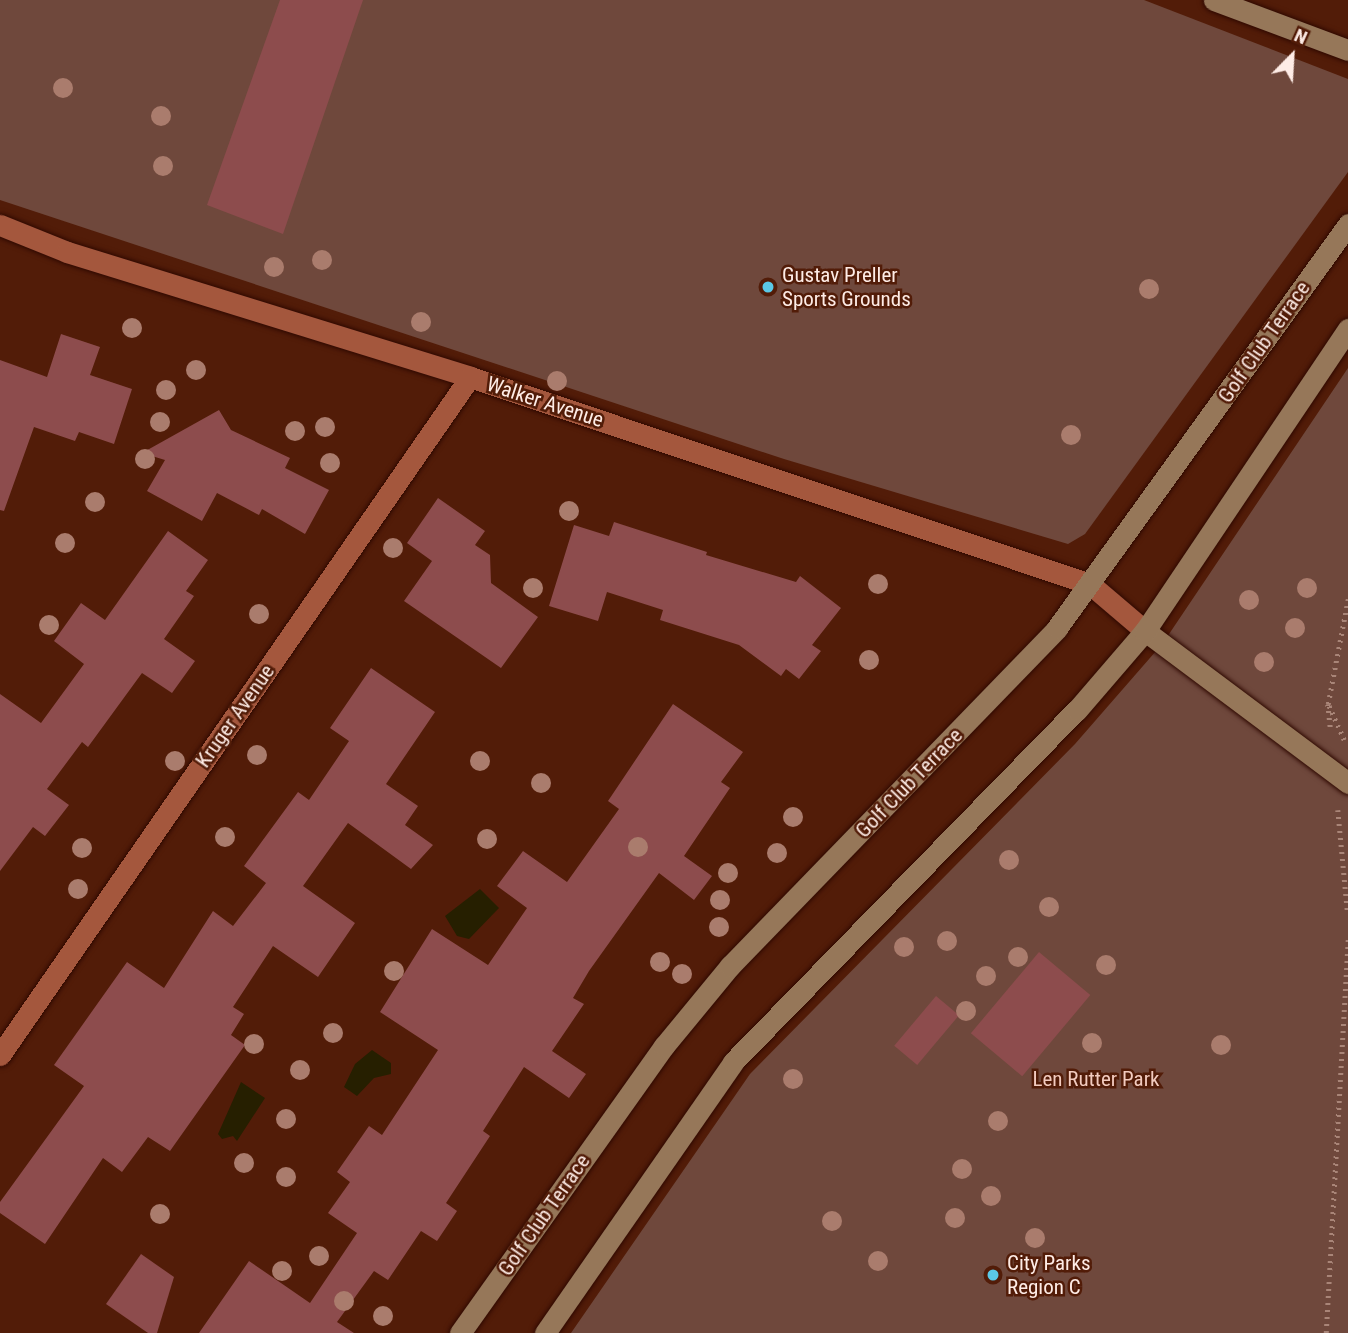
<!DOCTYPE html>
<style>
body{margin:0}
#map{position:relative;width:1348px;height:1333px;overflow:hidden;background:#521c08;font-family:"Roboto Condensed",sans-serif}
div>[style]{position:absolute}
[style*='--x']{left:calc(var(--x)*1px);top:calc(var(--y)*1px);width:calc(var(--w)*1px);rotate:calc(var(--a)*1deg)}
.green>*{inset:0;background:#6f483c}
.water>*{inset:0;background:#261f00}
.building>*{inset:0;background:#8d4c4d;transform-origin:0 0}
.path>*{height:4.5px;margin-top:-2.25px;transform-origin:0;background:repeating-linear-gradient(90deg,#a98578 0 2px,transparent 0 7px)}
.roads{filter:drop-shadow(0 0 2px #2f0900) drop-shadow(0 0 2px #2f0900)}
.street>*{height:21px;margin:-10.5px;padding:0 10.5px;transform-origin:10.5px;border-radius:10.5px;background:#a4573d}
.secondary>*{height:21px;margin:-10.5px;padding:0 10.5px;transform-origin:10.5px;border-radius:10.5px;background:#967759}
.trees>*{width:20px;height:20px;margin:-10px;border-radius:50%;background:#aa7c6d}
.dots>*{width:19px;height:19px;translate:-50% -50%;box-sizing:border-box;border:4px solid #521c08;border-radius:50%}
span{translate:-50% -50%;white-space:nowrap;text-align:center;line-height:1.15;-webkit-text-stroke:5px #521c08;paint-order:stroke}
.poi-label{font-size:21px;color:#feece6}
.left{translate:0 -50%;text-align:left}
.street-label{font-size:21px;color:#feece6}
.park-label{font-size:21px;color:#f2cbbf}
.north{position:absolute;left:1257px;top:21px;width:70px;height:70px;-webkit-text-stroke:5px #521c08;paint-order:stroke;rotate:24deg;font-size:19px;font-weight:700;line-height:28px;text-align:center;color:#feece6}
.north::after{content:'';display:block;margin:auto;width:24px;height:32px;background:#feece6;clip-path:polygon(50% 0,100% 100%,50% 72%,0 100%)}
</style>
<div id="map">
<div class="green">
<i style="clip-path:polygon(0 0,1144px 0,1348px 79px,1348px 172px,1085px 534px,1068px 544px,784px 459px,0 200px)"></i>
<i style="clip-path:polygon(1348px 368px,1348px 1333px,571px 1333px,750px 1074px,1075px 744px,1163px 643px)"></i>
</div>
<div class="water">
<i style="clip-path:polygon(480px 889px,499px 908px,469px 939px,457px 936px,445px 916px)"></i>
<i style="clip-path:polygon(372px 1050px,391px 1063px,391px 1074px,374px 1078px,357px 1096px,344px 1087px,355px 1064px)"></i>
<i style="clip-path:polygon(241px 1082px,265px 1098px,237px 1141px,233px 1136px,222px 1139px,218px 1134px)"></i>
</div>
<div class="building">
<i style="clip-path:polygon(280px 0,363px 0,283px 234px,207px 205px)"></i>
<i style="clip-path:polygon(61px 334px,100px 347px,90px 375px,132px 389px,114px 444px,79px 432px,75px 441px,34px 427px,4px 511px,0 510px,0 360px,47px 377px)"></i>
<i style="clip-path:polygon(219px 410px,231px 430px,290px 458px,285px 468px,329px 490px,305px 534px,262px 509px,259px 515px,217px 493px,202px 521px,147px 491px,165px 460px,142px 453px)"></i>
<i style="clip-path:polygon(438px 498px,485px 531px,475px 545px,490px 555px,491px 583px,538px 617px,501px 668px,404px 601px,432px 561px,407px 543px)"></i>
<i style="clip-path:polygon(614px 522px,707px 552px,706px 555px,796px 582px,800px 576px,841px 608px,812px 645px,821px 651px,799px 679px,786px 669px,781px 676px,739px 645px,660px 620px,663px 610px,607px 592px,598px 621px,549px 606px,574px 525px,609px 536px)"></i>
<i style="clip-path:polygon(168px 531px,208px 560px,186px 591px,194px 596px,164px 639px,195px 661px,172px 693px,142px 673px,88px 747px,82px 742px,47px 789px,69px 805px,45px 836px,33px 827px,0 871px,0 694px,41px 723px,84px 664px,54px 641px,81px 603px,105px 620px)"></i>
<i style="clip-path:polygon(371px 668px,435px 712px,386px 784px,418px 806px,405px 825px,433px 845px,411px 869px,348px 823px,303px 886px,355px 923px,318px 977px,273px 946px,233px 1007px,244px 1014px,231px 1035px,245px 1045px,170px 1151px,148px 1137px,122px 1172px,103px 1158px,45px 1244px,0 1213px,0 1202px,84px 1086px,54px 1065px,127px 962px,164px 988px,213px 911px,233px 926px,266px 883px,244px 866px,298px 792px,309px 800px,349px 741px,330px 728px)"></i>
<i style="clip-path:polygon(673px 704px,743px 752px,721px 782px,730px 788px,684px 856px,712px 876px,694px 900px,659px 873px,589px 971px,573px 998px,584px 1004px,552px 1051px,586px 1074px,569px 1098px,524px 1067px,483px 1131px,490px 1136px,446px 1203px,457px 1211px,437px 1241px,421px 1231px,388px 1280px,374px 1271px,337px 1322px,354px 1333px,199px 1333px,249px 1261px,310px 1303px,357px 1233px,328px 1213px,350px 1182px,337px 1172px,369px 1126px,382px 1135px,438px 1050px,380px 1012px,432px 929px,488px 965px,527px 908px,497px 886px,523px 851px,567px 882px,619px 809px,608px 801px)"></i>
<i style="left:1039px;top:952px;width:67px;height:106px;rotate:40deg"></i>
<i style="left:936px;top:996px;width:30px;height:65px;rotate:40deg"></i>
<i style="clip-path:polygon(141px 1254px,174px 1277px,157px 1333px,148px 1333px,106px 1304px)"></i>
</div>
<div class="path">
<i style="--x:1328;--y:704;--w:27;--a:84"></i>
<i style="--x:1344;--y:740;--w:39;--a:-114"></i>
<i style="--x:1328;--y:704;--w:107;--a:-79.2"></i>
<i style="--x:1338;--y:810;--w:105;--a:84.6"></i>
<i style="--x:1326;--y:1333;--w:396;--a:-86.8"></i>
</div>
<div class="roads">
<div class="street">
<i style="--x:0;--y:225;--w:72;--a:21.9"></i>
<i style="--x:67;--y:252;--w:422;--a:17.2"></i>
<i style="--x:470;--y:377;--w:654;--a:18.46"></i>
<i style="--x:1090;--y:584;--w:72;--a:40.5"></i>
<i style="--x:0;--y:1055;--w:825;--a:-55.27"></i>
</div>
<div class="secondary">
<i style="--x:1214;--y:0;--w:143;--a:20.5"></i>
<i style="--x:1145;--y:631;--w:254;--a:36.8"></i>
<i style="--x:460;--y:1333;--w:352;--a:-54.6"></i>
<i style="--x:664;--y:1046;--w:104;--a:-50.5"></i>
<i style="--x:730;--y:966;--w:470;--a:-45.9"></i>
<i style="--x:1057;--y:628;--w:498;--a:-54.2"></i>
<i style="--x:545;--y:1333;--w:330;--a:-55.2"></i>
<i style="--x:733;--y:1062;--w:492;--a:-45.7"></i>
<i style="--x:1077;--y:710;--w:104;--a:-49.3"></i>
<i style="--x:1145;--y:631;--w:364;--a:-56.1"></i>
</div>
</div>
<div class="trees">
<i style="left:63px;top:88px"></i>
<i style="left:161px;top:116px"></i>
<i style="left:163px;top:166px"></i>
<i style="left:322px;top:260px"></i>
<i style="left:274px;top:267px"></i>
<i style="left:1149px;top:289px"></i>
<i style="left:421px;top:322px"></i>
<i style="left:132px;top:328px"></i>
<i style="left:196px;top:370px"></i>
<i style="left:557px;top:381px"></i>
<i style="left:166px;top:390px"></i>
<i style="left:160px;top:422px"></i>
<i style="left:325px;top:427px"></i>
<i style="left:295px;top:431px"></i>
<i style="left:1071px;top:435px"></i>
<i style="left:145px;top:459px"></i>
<i style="left:330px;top:463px"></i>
<i style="left:95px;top:502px"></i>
<i style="left:569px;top:511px"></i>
<i style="left:65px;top:543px"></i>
<i style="left:393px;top:548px"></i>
<i style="left:878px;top:584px"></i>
<i style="left:533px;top:588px"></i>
<i style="left:1307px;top:588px"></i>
<i style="left:1249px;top:600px"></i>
<i style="left:259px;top:614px"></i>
<i style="left:49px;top:625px"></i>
<i style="left:1295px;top:628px"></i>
<i style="left:869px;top:660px"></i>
<i style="left:1264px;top:662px"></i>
<i style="left:257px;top:755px"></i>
<i style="left:175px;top:761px"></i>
<i style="left:480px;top:761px"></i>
<i style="left:541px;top:783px"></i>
<i style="left:793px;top:817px"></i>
<i style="left:225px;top:837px"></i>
<i style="left:487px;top:839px"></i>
<i style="left:638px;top:847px"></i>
<i style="left:82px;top:848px"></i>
<i style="left:777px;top:853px"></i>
<i style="left:1009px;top:860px"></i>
<i style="left:728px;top:873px"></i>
<i style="left:78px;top:889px"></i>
<i style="left:720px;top:900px"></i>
<i style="left:1049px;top:907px"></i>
<i style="left:719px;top:927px"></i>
<i style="left:947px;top:941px"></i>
<i style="left:904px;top:947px"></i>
<i style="left:1018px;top:957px"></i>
<i style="left:660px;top:962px"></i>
<i style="left:1106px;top:965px"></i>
<i style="left:394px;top:971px"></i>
<i style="left:682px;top:974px"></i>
<i style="left:986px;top:976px"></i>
<i style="left:966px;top:1011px"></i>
<i style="left:333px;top:1033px"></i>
<i style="left:1092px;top:1043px"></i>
<i style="left:254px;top:1044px"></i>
<i style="left:1221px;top:1045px"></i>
<i style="left:300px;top:1070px"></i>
<i style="left:793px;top:1079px"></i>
<i style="left:286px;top:1119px"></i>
<i style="left:998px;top:1121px"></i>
<i style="left:244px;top:1163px"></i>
<i style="left:962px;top:1169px"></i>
<i style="left:286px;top:1177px"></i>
<i style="left:991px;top:1196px"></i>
<i style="left:160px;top:1214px"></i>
<i style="left:955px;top:1218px"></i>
<i style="left:832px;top:1221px"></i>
<i style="left:1035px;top:1238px"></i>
<i style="left:319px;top:1256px"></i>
<i style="left:878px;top:1261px"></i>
<i style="left:282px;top:1271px"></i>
<i style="left:344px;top:1301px"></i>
<i style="left:383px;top:1316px"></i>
</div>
<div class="dots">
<i style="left:768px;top:287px;background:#5bc8e6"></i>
<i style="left:993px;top:1275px;background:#5bc8e6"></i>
</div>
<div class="poi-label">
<span class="left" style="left:782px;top:287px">Gustav Preller<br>Sports Grounds</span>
<span class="left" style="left:1007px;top:1275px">City Parks<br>Region C</span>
</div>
<div class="street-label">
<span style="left:1264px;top:342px;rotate:-55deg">Golf Club Terrace</span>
<span style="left:545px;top:402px;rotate:18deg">Walker Avenue</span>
<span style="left:235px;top:716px;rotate:-55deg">Kruger Avenue</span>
<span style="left:909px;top:783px;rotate:-46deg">Golf Club Terrace</span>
<span style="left:544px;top:1215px;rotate:-55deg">Golf Club Terrace</span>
</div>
<div class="park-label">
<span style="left:1096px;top:1079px">Len Rutter Park</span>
</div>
<div class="north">N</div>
</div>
